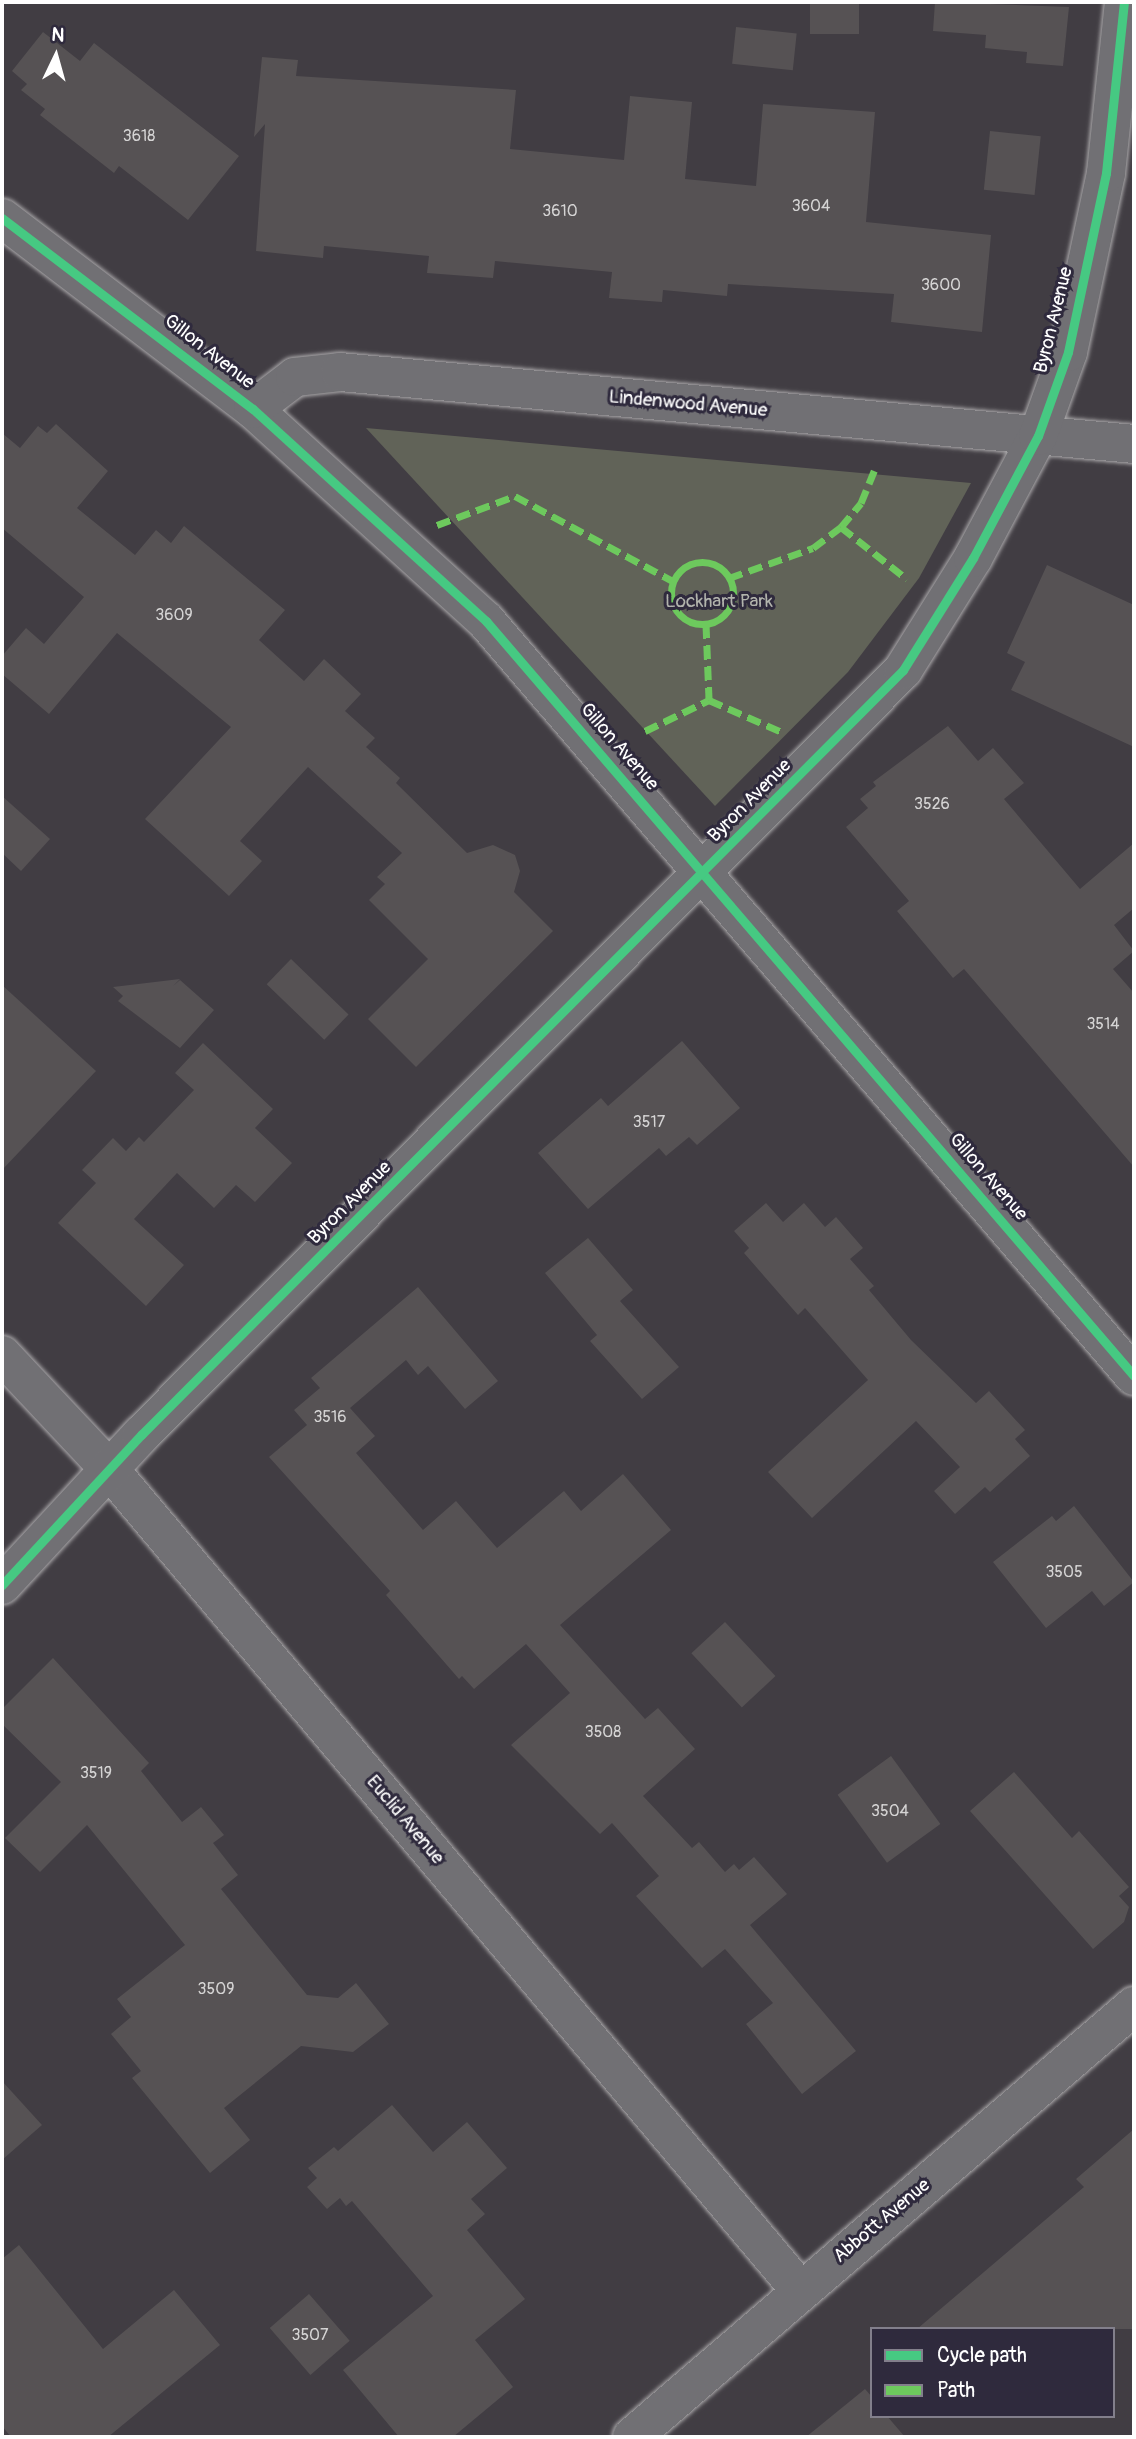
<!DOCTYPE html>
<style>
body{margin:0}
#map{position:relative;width:1136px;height:2439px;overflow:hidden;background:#413d43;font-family:Pangolin,sans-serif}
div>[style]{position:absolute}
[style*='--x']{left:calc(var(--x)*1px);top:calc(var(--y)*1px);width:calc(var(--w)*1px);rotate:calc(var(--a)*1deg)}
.green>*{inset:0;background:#616358}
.building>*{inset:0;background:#565254;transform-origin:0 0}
.roads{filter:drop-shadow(0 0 2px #aaa8aa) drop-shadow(0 0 2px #aaa8aa)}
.street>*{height:38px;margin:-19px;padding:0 19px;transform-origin:19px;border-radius:19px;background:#717074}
.secondary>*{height:38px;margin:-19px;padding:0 19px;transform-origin:19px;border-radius:19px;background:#717074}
.quiet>*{height:7px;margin-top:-3.5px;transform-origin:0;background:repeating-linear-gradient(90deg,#6dc95d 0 14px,transparent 0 21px)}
.quiet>.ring{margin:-3.5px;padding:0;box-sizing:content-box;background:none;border:7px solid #6dc95d;border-radius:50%}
.cycleway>*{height:9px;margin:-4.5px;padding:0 4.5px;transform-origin:4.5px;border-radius:4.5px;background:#46c982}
span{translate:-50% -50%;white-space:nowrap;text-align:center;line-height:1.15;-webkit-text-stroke:6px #2f2a3d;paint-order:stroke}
.number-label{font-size:16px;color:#d5d4d4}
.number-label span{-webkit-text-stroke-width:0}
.street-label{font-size:19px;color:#fff}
.park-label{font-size:19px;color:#b2b4ad}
.frame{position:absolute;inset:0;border:4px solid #fff;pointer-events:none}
.legend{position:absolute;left:870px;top:2327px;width:245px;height:91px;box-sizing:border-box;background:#2f2a3d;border:2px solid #827f8b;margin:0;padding:9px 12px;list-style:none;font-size:21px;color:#fff}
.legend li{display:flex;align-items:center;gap:14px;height:35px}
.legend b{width:35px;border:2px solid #827f8b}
.north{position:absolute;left:21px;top:21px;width:70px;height:70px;-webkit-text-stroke:5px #2f2a3d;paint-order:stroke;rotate:5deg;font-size:19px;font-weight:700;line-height:28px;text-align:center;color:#fff}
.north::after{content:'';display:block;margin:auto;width:24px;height:32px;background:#fff;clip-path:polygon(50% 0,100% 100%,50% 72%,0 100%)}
</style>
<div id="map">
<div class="green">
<i style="clip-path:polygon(366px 428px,971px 483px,919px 578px,848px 672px,715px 806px)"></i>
</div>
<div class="building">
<i style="left:810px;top:2px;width:49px;height:32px"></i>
<i style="clip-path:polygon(935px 2px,1069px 7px,1063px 66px,1026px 63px,1027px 52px,985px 48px,986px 35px,933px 31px)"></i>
<i style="left:736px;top:27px;width:61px;height:37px;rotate:6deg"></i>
<i style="clip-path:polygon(43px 32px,80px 61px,94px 43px,239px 156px,188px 220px,119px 166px,114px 173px,40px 115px,45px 109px,21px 90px,27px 84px,12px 71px)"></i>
<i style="clip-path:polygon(262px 57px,298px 60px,296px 76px,516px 90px,510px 149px,624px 160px,630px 96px,692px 102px,685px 179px,756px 186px,763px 104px,875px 112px,866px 222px,991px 235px,982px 332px,891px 322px,894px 294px,728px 284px,727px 296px,663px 290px,662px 302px,609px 298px,612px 272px,495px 261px,493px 278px,427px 273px,429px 256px,324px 246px,323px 258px,256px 251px,265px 124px,254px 137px)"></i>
<i style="left:990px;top:131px;width:51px;height:59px;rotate:6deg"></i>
<i style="clip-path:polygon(56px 424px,108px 471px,77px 508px,135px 555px,156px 530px,171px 543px,184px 526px,285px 610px,259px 640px,304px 681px,324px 659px,361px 694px,345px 711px,375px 738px,366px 747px,400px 778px,396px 783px,467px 853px,493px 845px,515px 855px,520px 871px,514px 892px,553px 931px,416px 1067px,368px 1019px,428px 959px,369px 900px,385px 884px,377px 877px,402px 853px,308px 767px,240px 841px,262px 861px,229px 896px,145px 819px,231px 727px,117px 633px,49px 714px,2px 674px,2px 656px,26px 628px,44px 644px,84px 597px,2px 528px,2px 433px,20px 448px,38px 426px,47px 433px)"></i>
<i style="clip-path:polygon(1047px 565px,1134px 605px,1134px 747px,1011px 690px,1025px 662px,1007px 653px)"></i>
<i style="clip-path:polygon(948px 726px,978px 761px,993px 748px,1024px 783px,1004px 799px,1080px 889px,1134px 843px,1134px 908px,1114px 925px,1134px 951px,1113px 969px,1134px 993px,1134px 1167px,964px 969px,953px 978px,897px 911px,909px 901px,846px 827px,868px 808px,860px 799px,876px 786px,873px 782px)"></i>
<i style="clip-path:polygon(2px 796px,50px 839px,21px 871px,2px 853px)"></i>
<i style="left:291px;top:959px;width:80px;height:35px;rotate:44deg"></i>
<i style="clip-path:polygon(180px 979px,173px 986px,180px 980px,214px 1010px,180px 1048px,118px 1001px,123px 996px,113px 987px)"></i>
<i style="clip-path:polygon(2px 985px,96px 1071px,2px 1170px)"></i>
<i style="clip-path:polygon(682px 1041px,740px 1108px,697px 1145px,689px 1137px,666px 1156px,659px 1148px,588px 1209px,538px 1153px,601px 1098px,608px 1106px)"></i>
<i style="clip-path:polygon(203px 1043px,273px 1109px,255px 1128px,292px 1163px,255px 1202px,236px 1185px,214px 1208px,177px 1173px,134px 1219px,184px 1265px,146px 1306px,58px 1223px,96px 1183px,82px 1170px,113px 1138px,126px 1151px,139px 1137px,144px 1142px,194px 1090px,175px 1073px)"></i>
<i style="clip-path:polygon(766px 1203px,783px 1222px,804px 1203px,825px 1227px,836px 1217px,863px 1248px,850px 1259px,874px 1286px,869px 1290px,911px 1340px,976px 1403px,989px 1391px,1025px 1430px,1015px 1439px,1030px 1456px,990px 1492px,985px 1487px,955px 1514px,934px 1491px,960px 1467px,916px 1421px,812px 1518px,768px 1472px,868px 1380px,805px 1308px,798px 1315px,744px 1253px,749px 1248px,734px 1231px)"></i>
<i style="clip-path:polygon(588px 1238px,633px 1290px,620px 1301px,679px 1367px,642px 1399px,590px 1341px,597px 1335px,545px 1273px)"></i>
<i style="clip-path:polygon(418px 1287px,498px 1381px,465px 1409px,428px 1366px,418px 1375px,406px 1360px,350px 1408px,375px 1436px,356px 1453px,423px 1530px,456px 1501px,497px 1548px,564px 1491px,581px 1511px,623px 1474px,671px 1530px,560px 1625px,645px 1719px,658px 1708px,695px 1749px,643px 1796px,692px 1848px,699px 1842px,725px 1872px,734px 1864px,739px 1870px,754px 1857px,787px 1894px,750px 1925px,856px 2051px,802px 2094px,746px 2024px,773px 2003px,725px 1949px,702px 1968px,636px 1896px,659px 1876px,612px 1823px,600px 1834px,511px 1745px,570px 1693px,526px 1644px,474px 1689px,462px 1676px,459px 1679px,386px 1595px,390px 1591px,269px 1457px,307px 1425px,294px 1410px,320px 1388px,311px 1378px)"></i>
<i style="clip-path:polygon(1074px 1506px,1134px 1582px,1104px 1606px,1092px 1591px,1046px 1628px,993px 1562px,1052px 1516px,1056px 1521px)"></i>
<i style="left:725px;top:1622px;width:74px;height:46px;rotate:47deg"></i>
<i style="clip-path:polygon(53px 1658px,149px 1763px,141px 1771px,182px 1822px,201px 1807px,224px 1835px,213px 1843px,238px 1875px,221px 1889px,307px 1995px,338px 1998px,356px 1983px,389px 2024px,353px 2052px,301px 2046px,224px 2108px,250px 2140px,210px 2173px,132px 2078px,141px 2071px,111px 2034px,131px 2017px,117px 1999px,185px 1945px,87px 1825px,40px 1872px,5px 1838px,61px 1782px,2px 1724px,2px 1709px)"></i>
<i style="left:891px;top:1756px;width:84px;height:66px;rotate:54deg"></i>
<i style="clip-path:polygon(1014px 1772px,1072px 1838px,1079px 1831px,1129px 1887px,1119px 1896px,1129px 1907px,1124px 1922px,1093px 1949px,970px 1811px)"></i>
<i style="clip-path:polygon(2px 2081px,42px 2125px,2px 2160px)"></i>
<i style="clip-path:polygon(392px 2105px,433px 2152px,467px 2122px,507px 2168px,471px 2199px,485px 2214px,467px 2230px,525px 2299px,475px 2340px,513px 2387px,453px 2437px,399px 2437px,343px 2370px,433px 2296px,352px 2201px,346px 2206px,340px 2198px,327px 2209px,307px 2187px,317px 2178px,308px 2168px,334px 2147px,338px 2151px)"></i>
<i style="clip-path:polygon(1134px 2129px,1134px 2329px,917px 2329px,1084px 2187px,1076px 2179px)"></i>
<i style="clip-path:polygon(19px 2245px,103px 2349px,174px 2290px,220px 2345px,108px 2437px,11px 2437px,2px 2426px,2px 2259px)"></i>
<i style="left:309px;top:2294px;width:62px;height:52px;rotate:49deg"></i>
<i style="clip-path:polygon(865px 2389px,872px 2397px,872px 2416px,887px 2416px,905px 2437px,806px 2437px)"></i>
</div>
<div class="roads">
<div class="street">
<i style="--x:2;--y:218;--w:315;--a:37.3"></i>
<i style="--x:253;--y:409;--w:315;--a:42.3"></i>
<i style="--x:486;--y:621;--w:995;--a:49.36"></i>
<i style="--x:253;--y:409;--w:53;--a:-37.3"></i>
<i style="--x:295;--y:377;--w:45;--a:-6.3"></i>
<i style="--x:340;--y:372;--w:797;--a:5.18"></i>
<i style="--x:2;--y:1355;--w:156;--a:46.8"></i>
<i style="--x:109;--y:1469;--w:1074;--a:49.91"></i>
<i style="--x:2;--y:1585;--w:205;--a:-47.2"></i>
<i style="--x:141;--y:1435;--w:1080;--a:-45.11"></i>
<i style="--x:903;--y:670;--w:132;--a:-58"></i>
<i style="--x:973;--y:558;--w:138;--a:-62"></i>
<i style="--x:1038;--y:436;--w:89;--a:-70.3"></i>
<i style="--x:1068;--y:352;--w:183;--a:-78"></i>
<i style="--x:1106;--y:173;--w:172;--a:-84"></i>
</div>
<div class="secondary">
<i style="--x:632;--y:2437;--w:662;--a:-40.65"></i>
</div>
</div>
<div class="quiet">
<i style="--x:437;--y:525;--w:83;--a:-20.4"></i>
<i style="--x:515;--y:496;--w:179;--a:28.3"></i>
<i style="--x:841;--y:527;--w:31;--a:-50"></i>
<i style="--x:861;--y:503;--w:42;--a:-67.7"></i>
<i class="ring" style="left:671px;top:562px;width:55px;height:55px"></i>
<i style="--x:729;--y:578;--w:89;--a:-19.7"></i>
<i style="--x:813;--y:548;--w:35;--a:-37"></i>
<i style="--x:841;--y:527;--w:84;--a:38.2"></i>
<i style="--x:706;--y:624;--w:76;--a:87.7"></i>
<i style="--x:709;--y:700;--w:80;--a:23.7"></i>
<i style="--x:645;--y:731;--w:71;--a:-25.8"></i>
</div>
<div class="cycleway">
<i style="--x:2;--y:218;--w:315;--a:37.3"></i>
<i style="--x:253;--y:409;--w:315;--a:42.3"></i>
<i style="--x:486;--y:621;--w:995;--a:49.36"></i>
<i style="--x:2;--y:1585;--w:205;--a:-47.2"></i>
<i style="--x:141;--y:1435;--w:1080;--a:-45.11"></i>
<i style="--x:903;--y:670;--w:132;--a:-58"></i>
<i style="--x:973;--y:558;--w:138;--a:-62"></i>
<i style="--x:1038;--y:436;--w:89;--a:-70.3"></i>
<i style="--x:1068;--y:352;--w:183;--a:-78"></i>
<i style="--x:1106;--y:173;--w:172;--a:-84"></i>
</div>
<div class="number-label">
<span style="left:139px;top:136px">3618</span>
<span style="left:811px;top:206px">3604</span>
<span style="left:560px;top:211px">3610</span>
<span style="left:941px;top:285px">3600</span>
<span style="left:174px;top:615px">3609</span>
<span style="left:932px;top:804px">3526</span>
<span style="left:1103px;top:1024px">3514</span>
<span style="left:649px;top:1122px">3517</span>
<span style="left:330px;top:1417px">3516</span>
<span style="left:1064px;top:1572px">3505</span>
<span style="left:603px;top:1732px">3508</span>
<span style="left:96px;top:1773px">3519</span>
<span style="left:890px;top:1811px">3504</span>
<span style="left:216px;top:1989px">3509</span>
<span style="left:310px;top:2335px">3507</span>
</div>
<div class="street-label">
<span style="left:1054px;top:320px;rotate:-76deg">Byron Avenue</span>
<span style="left:209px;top:352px;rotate:38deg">Gillon Avenue</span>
<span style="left:688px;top:404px;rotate:5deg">Lindenwood Avenue</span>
<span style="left:619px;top:747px;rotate:49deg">Gillon Avenue</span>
<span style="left:750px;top:801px;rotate:-45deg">Byron Avenue</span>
<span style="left:988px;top:1177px;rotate:49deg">Gillon Avenue</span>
<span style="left:350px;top:1203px;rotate:-45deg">Byron Avenue</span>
<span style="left:405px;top:1820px;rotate:50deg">Euclid Avenue</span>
<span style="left:882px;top:2221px;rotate:-40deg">Abbott Avenue</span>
</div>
<div class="park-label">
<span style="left:719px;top:602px">Lockhart Park</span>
</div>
<div class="frame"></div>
<ul class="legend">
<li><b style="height:9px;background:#46c982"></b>Cycle path</li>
<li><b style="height:9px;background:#6dc95d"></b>Path</li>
</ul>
<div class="north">N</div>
</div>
